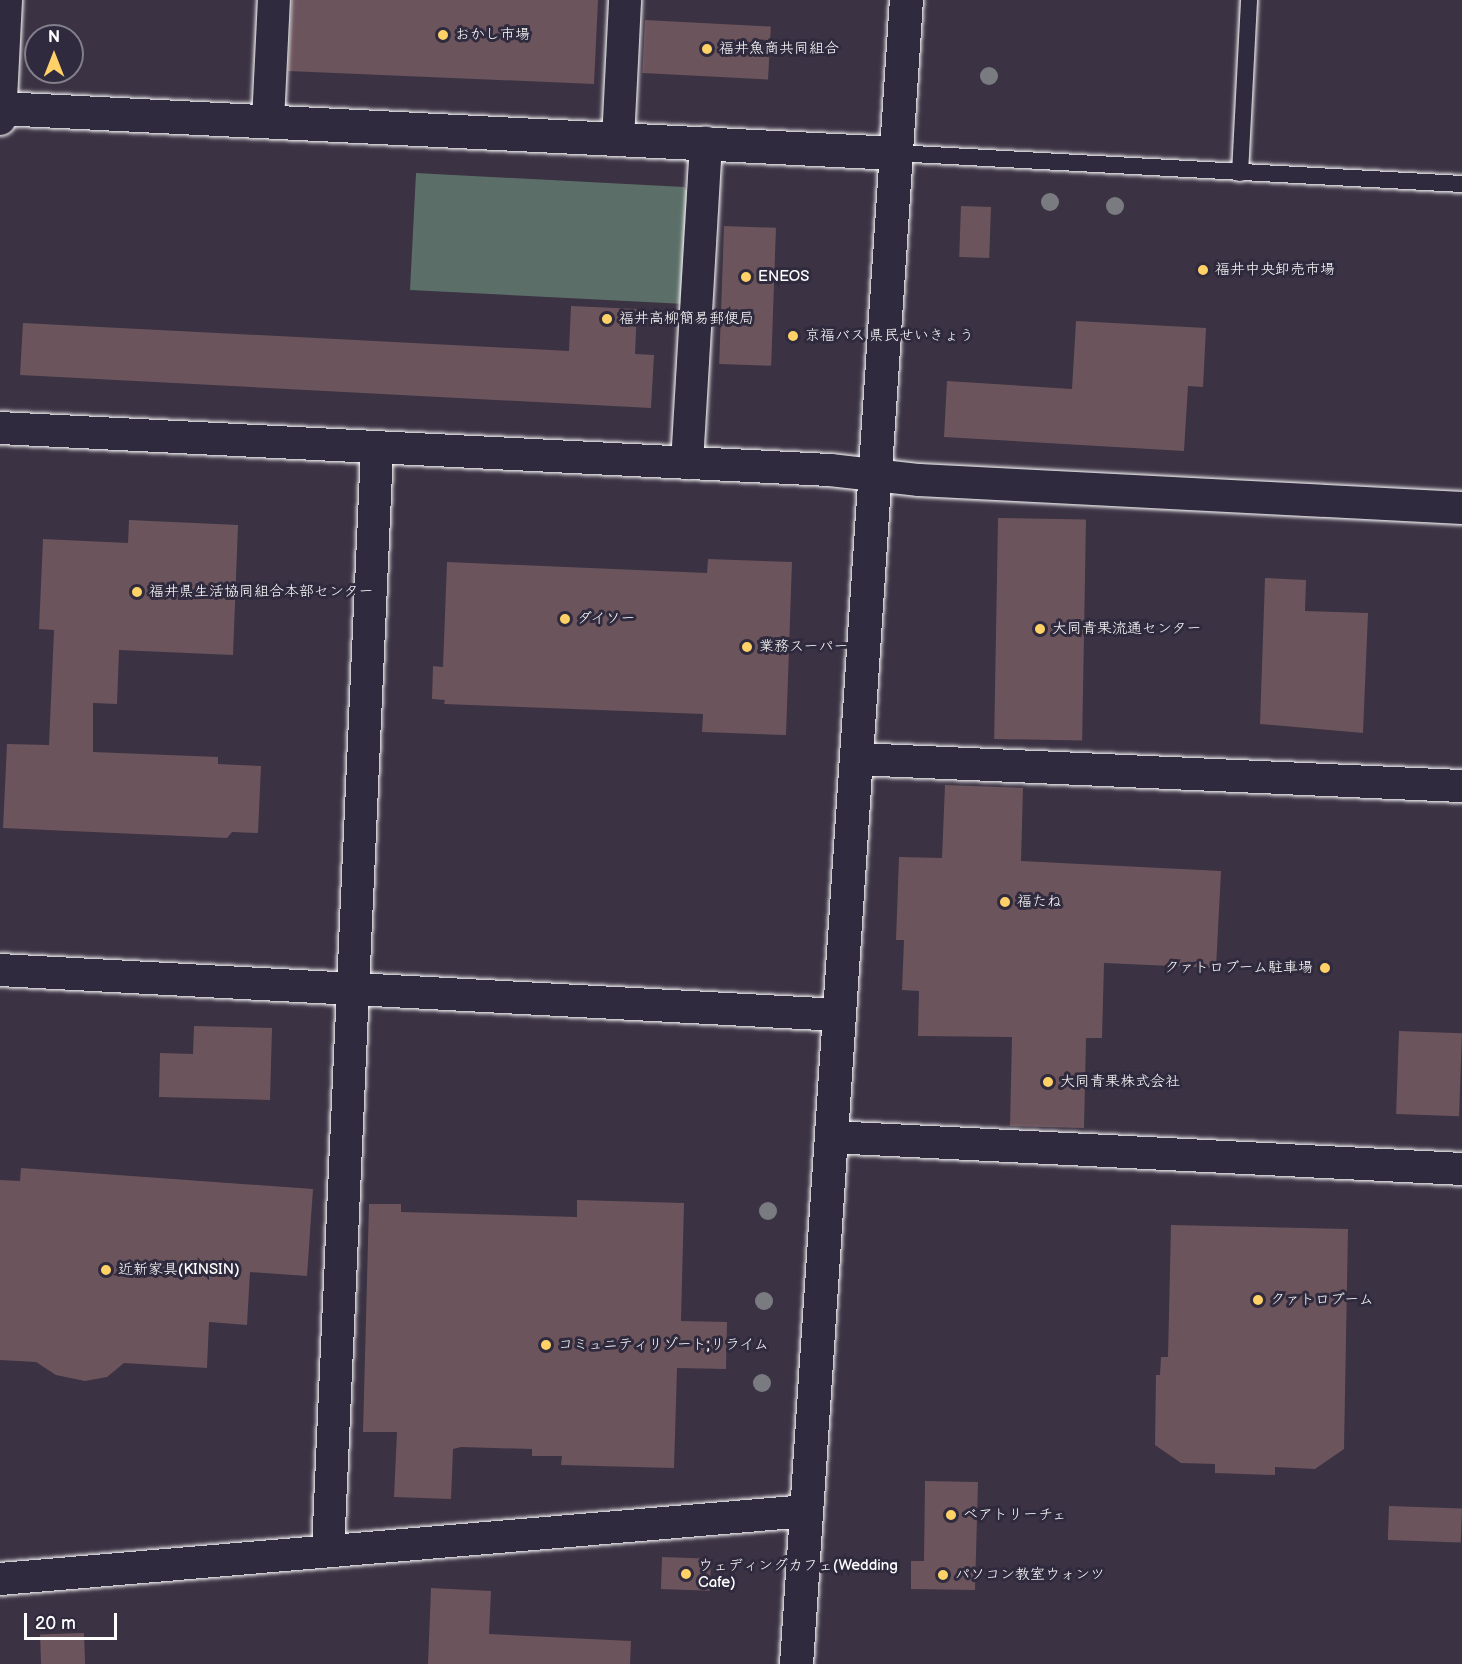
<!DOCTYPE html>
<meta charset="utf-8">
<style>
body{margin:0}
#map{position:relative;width:1462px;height:1664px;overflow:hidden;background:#3b3243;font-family:"Balsamiq Sans","Klee One",sans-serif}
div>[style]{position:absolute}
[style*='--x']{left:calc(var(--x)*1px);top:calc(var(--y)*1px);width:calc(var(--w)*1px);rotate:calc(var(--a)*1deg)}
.green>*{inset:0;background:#5b6e67}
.building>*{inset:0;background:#6c545c;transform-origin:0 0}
.roads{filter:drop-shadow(0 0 2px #fff) drop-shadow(0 0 2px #fff)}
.service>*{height:16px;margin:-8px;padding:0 8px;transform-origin:8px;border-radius:8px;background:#2f2a3d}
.minor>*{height:32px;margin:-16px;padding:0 16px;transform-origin:16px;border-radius:16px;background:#2f2a3d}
.tertiary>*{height:33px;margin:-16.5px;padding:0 16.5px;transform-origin:16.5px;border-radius:16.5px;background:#2f2a3d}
.trees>*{width:18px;height:18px;margin:-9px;border-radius:50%;background:#7a7b81}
.dots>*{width:16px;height:16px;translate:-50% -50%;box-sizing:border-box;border:3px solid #2f2a3d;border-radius:50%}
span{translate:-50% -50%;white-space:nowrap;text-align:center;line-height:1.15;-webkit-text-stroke:6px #2f2a3d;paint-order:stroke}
.poi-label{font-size:15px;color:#fff}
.left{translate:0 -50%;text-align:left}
.right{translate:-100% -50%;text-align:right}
.north{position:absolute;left:24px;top:24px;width:60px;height:60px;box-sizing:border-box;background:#2f2a3d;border:2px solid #827f8b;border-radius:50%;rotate:0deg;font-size:16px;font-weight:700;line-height:24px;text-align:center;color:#fff}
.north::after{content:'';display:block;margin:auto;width:21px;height:27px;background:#ffd166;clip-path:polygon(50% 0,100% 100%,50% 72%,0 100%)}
.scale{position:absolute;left:24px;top:1613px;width:93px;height:27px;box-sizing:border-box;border:3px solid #fff;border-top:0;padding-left:8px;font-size:18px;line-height:21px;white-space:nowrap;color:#fff;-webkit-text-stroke:4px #2f2a3d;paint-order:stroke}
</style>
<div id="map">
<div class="green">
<i style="clip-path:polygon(416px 173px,684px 187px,691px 198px,685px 304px,410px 290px)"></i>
</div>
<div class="building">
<i style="clip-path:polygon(292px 0,598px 0,594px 84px,288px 71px)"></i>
<i style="left:645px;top:20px;width:126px;height:53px;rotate:3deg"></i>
<i style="left:961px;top:206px;width:30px;height:51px;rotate:2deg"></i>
<i style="left:724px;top:226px;width:52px;height:138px;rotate:2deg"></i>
<i style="clip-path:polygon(571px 306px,637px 309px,635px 354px,654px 355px,651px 408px,20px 375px,23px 323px,569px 351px)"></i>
<i style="clip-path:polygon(1076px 321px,1206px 328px,1203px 387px,1188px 386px,1184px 451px,944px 437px,947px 381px,1072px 389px)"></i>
<i style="left:998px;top:518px;width:88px;height:221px;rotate:1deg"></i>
<i style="clip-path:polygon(129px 520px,238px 525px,233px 655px,119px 650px,117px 704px,93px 703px,93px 752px,218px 757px,218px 764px,261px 766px,258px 833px,232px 832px,227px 838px,3px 828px,7px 744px,49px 745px,54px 630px,39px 629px,43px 539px,128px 543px)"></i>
<i style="clip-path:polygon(708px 559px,792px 562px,786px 735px,702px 732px,703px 714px,444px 704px,445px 700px,432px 699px,433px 666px,443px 667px,447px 562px,707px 573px)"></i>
<i style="clip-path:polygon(1265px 578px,1306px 580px,1305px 611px,1368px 613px,1363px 733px,1260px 724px)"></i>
<i style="clip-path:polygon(945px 785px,1023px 788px,1021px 861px,1221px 871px,1216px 968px,1104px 963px,1102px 1038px,1086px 1038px,1084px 1128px,1010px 1126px,1012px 1037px,918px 1036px,919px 991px,902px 990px,904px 940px,896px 940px,899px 857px,942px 858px)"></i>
<i style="clip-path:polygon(194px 1026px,272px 1028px,270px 1100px,159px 1097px,160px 1053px,193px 1054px)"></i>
<i style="left:1399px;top:1031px;width:63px;height:83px;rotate:2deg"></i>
<i style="clip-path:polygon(21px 1168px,313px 1189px,307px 1276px,250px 1272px,247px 1325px,209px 1322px,207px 1368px,124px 1363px,107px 1377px,85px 1381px,56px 1375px,36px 1362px,0 1360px,0 1180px,20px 1181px)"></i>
<i style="clip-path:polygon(577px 1200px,684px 1203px,681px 1321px,727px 1322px,726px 1369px,677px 1368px,674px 1468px,561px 1465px,562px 1456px,532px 1456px,532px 1449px,461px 1447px,453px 1449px,451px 1499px,394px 1497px,397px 1432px,363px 1432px,369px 1204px,401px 1204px,401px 1212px,577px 1217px)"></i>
<i style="clip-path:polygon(1171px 1225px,1348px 1229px,1344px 1449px,1315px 1469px,1275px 1467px,1275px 1475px,1215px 1473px,1215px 1464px,1181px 1463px,1155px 1445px,1156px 1375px,1160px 1375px,1161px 1357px,1168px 1357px)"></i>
<i style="clip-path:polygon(925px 1481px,978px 1482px,975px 1590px,911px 1589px,911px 1561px,924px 1561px)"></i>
<i style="left:1389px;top:1506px;width:73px;height:34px;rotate:2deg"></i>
<i style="left:662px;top:1557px;width:49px;height:32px;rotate:2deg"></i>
<i style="clip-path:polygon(431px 1588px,491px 1591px,489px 1634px,631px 1641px,630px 1664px,428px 1664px)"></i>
<i style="left:84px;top:1633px;width:31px;height:44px;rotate:88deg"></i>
</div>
<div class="roads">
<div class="service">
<i style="--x:895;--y:153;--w:568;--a:3.13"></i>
<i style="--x:1240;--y:173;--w:173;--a:-87"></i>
</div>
<div class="minor">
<i style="--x:0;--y:119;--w:119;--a:-87.1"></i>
<i style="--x:268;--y:121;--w:121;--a:-87.2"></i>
<i style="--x:618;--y:140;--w:140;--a:-87.1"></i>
<i style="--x:0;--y:428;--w:831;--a:2.9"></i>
<i style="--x:830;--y:470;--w:90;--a:6.4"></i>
<i style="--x:919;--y:480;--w:544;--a:2.95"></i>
<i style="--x:687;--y:463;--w:321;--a:-86.6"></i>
<i style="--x:857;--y:759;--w:606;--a:2.56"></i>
<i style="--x:0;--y:970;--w:840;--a:3.07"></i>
<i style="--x:831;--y:1137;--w:632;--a:2.9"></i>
<i style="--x:328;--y:1550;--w:1103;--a:-87.45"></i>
<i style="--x:0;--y:1579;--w:810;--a:-4.82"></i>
</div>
<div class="tertiary">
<i style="--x:0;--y:108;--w:896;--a:2.88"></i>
<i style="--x:796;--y:1664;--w:1668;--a:-86.22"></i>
</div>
</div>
<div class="trees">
<i style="left:989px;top:76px"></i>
<i style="left:1050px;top:202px"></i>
<i style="left:1115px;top:206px"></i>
<i style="left:768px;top:1211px"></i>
<i style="left:764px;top:1301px"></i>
<i style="left:762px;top:1383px"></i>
</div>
<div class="dots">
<i style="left:443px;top:35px;background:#ffd166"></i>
<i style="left:707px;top:49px;background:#ffd166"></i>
<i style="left:1203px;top:270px;background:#ffd166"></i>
<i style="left:746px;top:277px;background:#ffd166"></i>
<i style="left:607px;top:319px;background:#ffd166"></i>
<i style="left:793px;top:336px;background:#ffd166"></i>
<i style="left:137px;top:592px;background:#ffd166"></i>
<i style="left:565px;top:619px;background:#ffd166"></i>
<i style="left:1040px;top:629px;background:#ffd166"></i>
<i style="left:747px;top:647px;background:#ffd166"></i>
<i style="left:1005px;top:902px;background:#ffd166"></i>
<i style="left:1325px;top:968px;background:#ffd166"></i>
<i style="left:1048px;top:1082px;background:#ffd166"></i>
<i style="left:106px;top:1270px;background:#ffd166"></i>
<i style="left:1258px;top:1300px;background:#ffd166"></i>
<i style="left:546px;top:1345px;background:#ffd166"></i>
<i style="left:951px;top:1515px;background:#ffd166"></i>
<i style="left:686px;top:1574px;background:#ffd166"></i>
<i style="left:943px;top:1575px;background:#ffd166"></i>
</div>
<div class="poi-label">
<span class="left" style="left:455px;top:35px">おかし市場</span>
<span class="left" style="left:719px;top:49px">福井魚商共同組合</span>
<span class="left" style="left:1215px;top:270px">福井中央卸売市場</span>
<span class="left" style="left:758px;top:277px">ENEOS</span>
<span class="left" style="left:619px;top:319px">福井高柳簡易郵便局</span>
<span class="left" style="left:805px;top:336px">京福バス 県民せいきょう</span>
<span class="left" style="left:149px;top:592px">福井県生活協同組合本部センター</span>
<span class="left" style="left:577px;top:619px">ダイソー</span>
<span class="left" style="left:1052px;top:629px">大同青果流通センター</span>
<span class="left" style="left:759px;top:647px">業務スーパー</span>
<span class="left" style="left:1017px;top:902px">福たね</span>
<span class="right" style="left:1313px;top:968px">クァトロブーム駐車場</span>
<span class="left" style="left:1060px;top:1082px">大同青果株式会社</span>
<span class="left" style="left:118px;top:1270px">近新家具(KINSIN)</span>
<span class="left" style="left:1270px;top:1300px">クァトロブーム</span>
<span class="left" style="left:558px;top:1345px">コミュニティリゾート;リライム</span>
<span class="left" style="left:963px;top:1515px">ベアトリーチェ</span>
<span class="left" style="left:698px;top:1574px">ウェディングカフェ(Wedding<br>Cafe)</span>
<span class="left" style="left:955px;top:1575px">パソコン教室ウォンツ</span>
</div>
<div class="north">N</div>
<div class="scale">20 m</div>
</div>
